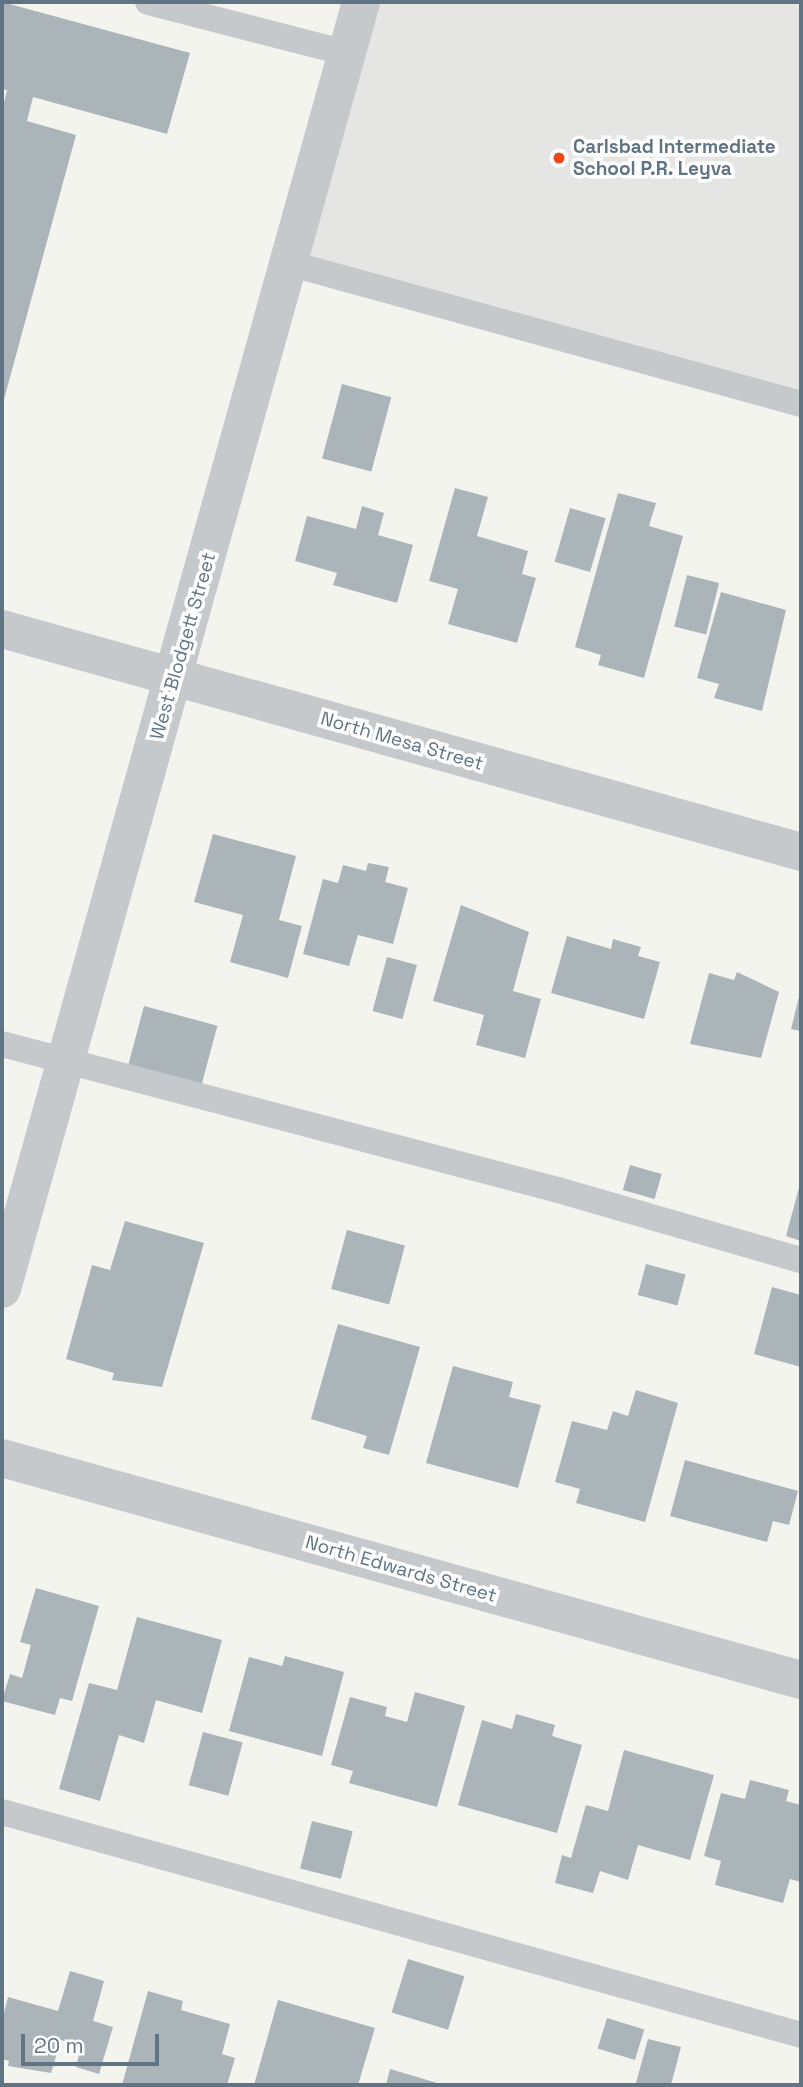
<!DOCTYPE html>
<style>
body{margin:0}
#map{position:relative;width:803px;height:2087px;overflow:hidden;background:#f4f4ef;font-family:"Space Grotesk",sans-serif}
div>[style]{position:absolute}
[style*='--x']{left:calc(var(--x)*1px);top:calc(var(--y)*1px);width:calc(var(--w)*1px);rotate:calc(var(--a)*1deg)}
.built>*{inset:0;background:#e5e6e3}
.building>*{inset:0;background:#abb4b8;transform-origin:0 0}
.service>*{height:26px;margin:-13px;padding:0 13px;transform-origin:13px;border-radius:13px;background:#c6c9cc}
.minor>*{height:38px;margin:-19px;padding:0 19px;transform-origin:19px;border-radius:19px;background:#c6c9cc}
.tertiary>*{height:38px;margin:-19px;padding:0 19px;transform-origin:19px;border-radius:19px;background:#c6c9cc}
.dots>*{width:19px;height:19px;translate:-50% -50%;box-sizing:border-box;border:4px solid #fff;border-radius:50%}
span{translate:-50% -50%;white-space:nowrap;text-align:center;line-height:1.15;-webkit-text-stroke:7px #fff;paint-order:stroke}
.poi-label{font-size:19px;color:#617483;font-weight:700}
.left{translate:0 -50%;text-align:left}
.street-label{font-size:19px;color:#617483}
.frame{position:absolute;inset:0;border:4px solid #617483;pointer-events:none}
.scale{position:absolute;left:21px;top:2034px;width:138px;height:32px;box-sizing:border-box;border:4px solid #617483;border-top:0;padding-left:9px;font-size:21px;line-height:24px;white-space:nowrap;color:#617483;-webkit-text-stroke:5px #fff;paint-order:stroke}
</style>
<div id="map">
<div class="built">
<i style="clip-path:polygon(361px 2px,801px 2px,801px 404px,288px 263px)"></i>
</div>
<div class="building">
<i style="clip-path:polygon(2px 2px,190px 53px,167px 134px,33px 97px,27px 121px,76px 135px,3px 403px,2px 111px,7px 90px,2px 89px)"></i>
<i style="left:342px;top:384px;width:51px;height:77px;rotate:15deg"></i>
<i style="clip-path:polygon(455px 488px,488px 497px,477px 536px,528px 551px,522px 574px,536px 578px,517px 643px,448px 624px,458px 589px,429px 581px)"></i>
<i style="clip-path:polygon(618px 493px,656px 503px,649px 526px,683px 536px,644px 678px,598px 665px,601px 655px,575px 647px)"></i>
<i style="clip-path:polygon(362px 506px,384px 513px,378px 535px,413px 545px,397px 603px,333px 585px,337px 573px,295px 561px,307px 516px,356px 529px)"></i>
<i style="left:570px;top:508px;width:37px;height:56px;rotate:16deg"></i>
<i style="left:687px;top:575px;width:33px;height:53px;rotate:14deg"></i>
<i style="clip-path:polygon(721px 592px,786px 610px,762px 711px,714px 698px,719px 684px,697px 678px)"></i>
<i style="clip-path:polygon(213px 834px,296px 856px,279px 920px,302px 926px,288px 978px,230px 962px,243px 915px,194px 902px)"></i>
<i style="clip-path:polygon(368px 863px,389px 867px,385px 882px,408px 888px,393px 944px,358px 935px,349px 966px,303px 954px,323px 879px,338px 883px,343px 865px,366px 871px)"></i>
<i style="clip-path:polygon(461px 905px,529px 932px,513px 991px,541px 999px,525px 1058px,476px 1045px,484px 1015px,433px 1001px)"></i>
<i style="clip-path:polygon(567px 936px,611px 949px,613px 939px,641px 947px,638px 956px,660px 962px,644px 1019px,551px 993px)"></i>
<i style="left:387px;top:957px;width:31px;height:56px;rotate:15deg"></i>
<i style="clip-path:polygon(737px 972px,779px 992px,761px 1058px,690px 1044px,709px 973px,734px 980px)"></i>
<i style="clip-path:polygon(800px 993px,801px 993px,801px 1031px,791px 1029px)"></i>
<i style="left:144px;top:1006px;width:76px;height:62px;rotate:15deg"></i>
<i style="left:630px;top:1165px;width:33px;height:26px;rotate:16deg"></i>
<i style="clip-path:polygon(800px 1184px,801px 1184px,801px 1241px,786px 1236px)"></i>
<i style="clip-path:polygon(125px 1221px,204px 1243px,162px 1387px,112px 1380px,114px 1373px,66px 1359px,92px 1265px,110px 1270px)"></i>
<i style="left:347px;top:1230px;width:60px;height:61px;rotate:15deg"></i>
<i style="left:646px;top:1264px;width:41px;height:32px;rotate:15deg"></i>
<i style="clip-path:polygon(772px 1287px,801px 1295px,801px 1367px,754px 1354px)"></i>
<i style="clip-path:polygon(338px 1324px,420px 1347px,389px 1455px,363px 1448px,367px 1436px,311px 1419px)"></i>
<i style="clip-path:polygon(453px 1366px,513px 1382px,509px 1397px,541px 1405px,518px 1488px,426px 1463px)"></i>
<i style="clip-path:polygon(636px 1390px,678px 1403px,645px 1522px,576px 1503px,580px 1489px,555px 1482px,572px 1421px,607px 1430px,613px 1411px,628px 1416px)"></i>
<i style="clip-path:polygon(685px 1460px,798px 1491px,789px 1525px,773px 1521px,767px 1542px,670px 1516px)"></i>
<i style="clip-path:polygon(36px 1588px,99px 1606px,72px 1701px,60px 1698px,55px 1715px,2px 1701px,10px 1674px,22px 1678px,31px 1645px,20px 1642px)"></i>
<i style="clip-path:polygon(137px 1617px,222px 1640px,202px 1713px,156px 1700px,144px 1743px,119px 1735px,100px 1801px,59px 1789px,89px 1683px,117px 1690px)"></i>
<i style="clip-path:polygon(285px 1656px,344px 1672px,322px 1756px,229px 1731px,249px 1657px,282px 1666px)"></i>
<i style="clip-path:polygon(415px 1692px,465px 1706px,437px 1807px,349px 1783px,353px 1771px,331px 1765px,350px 1697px,387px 1707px,385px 1716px,407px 1722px)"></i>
<i style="clip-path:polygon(516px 1714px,555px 1725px,552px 1736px,582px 1745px,557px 1833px,458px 1805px,482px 1720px,512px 1729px)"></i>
<i style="left:203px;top:1732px;width:41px;height:55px;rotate:15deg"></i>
<i style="clip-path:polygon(624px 1750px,714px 1775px,690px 1860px,638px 1845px,628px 1880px,600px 1871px,593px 1893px,555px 1883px,562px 1855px,571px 1858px,586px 1805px,608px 1811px)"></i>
<i style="clip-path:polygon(750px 1780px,789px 1790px,786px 1801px,801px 1805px,801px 1882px,790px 1879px,783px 1903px,715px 1885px,721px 1861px,704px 1856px,721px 1793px,745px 1799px)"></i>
<i style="left:312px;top:1821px;width:42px;height:49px;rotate:14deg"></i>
<i style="left:408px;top:1959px;width:59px;height:56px;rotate:17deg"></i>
<i style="clip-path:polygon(70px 1971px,104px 1981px,93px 2021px,113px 2027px,99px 2074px,76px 2067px,81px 2046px,61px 2040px,51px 2073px,8px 2066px,9px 2061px,2px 2059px,2px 2021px,8px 1997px,58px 2011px)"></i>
<i style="clip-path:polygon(148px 1991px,183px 2001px,181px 2010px,230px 2024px,222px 2054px,235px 2058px,227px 2085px,122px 2085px)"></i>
<i style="clip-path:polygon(278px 2000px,375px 2028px,358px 2085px,254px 2085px)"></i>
<i style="left:607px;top:2018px;width:39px;height:32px;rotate:17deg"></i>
<i style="clip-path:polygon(648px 2039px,681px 2047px,671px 2085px,630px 2085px,636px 2083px)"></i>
<i style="clip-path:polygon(390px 2069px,444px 2085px,386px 2085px)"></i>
</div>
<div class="service">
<i style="--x:148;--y:2;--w:205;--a:14.4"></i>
<i style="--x:288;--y:263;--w:532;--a:15.37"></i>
<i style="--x:2;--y:1044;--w:575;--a:14.71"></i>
<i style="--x:558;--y:1190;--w:253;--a:16.1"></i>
<i style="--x:2;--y:1812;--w:830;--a:15.59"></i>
</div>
<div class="minor">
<i style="--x:2;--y:1289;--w:1336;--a:-74.41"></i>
<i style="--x:2;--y:1458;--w:829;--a:15.53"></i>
</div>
<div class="tertiary">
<i style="--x:2;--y:629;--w:830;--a:15.59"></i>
</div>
<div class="dots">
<i style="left:559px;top:158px;background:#f04714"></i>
</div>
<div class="poi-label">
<span class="left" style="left:573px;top:158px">Carlsbad Intermediate<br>School P.R. Leyva</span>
</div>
<div class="street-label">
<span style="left:183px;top:646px;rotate:-74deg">West Blodgett Street</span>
<span style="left:402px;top:741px;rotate:16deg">North Mesa Street</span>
<span style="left:401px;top:1569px;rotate:16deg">North Edwards Street</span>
</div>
<div class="frame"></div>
<div class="scale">20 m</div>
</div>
